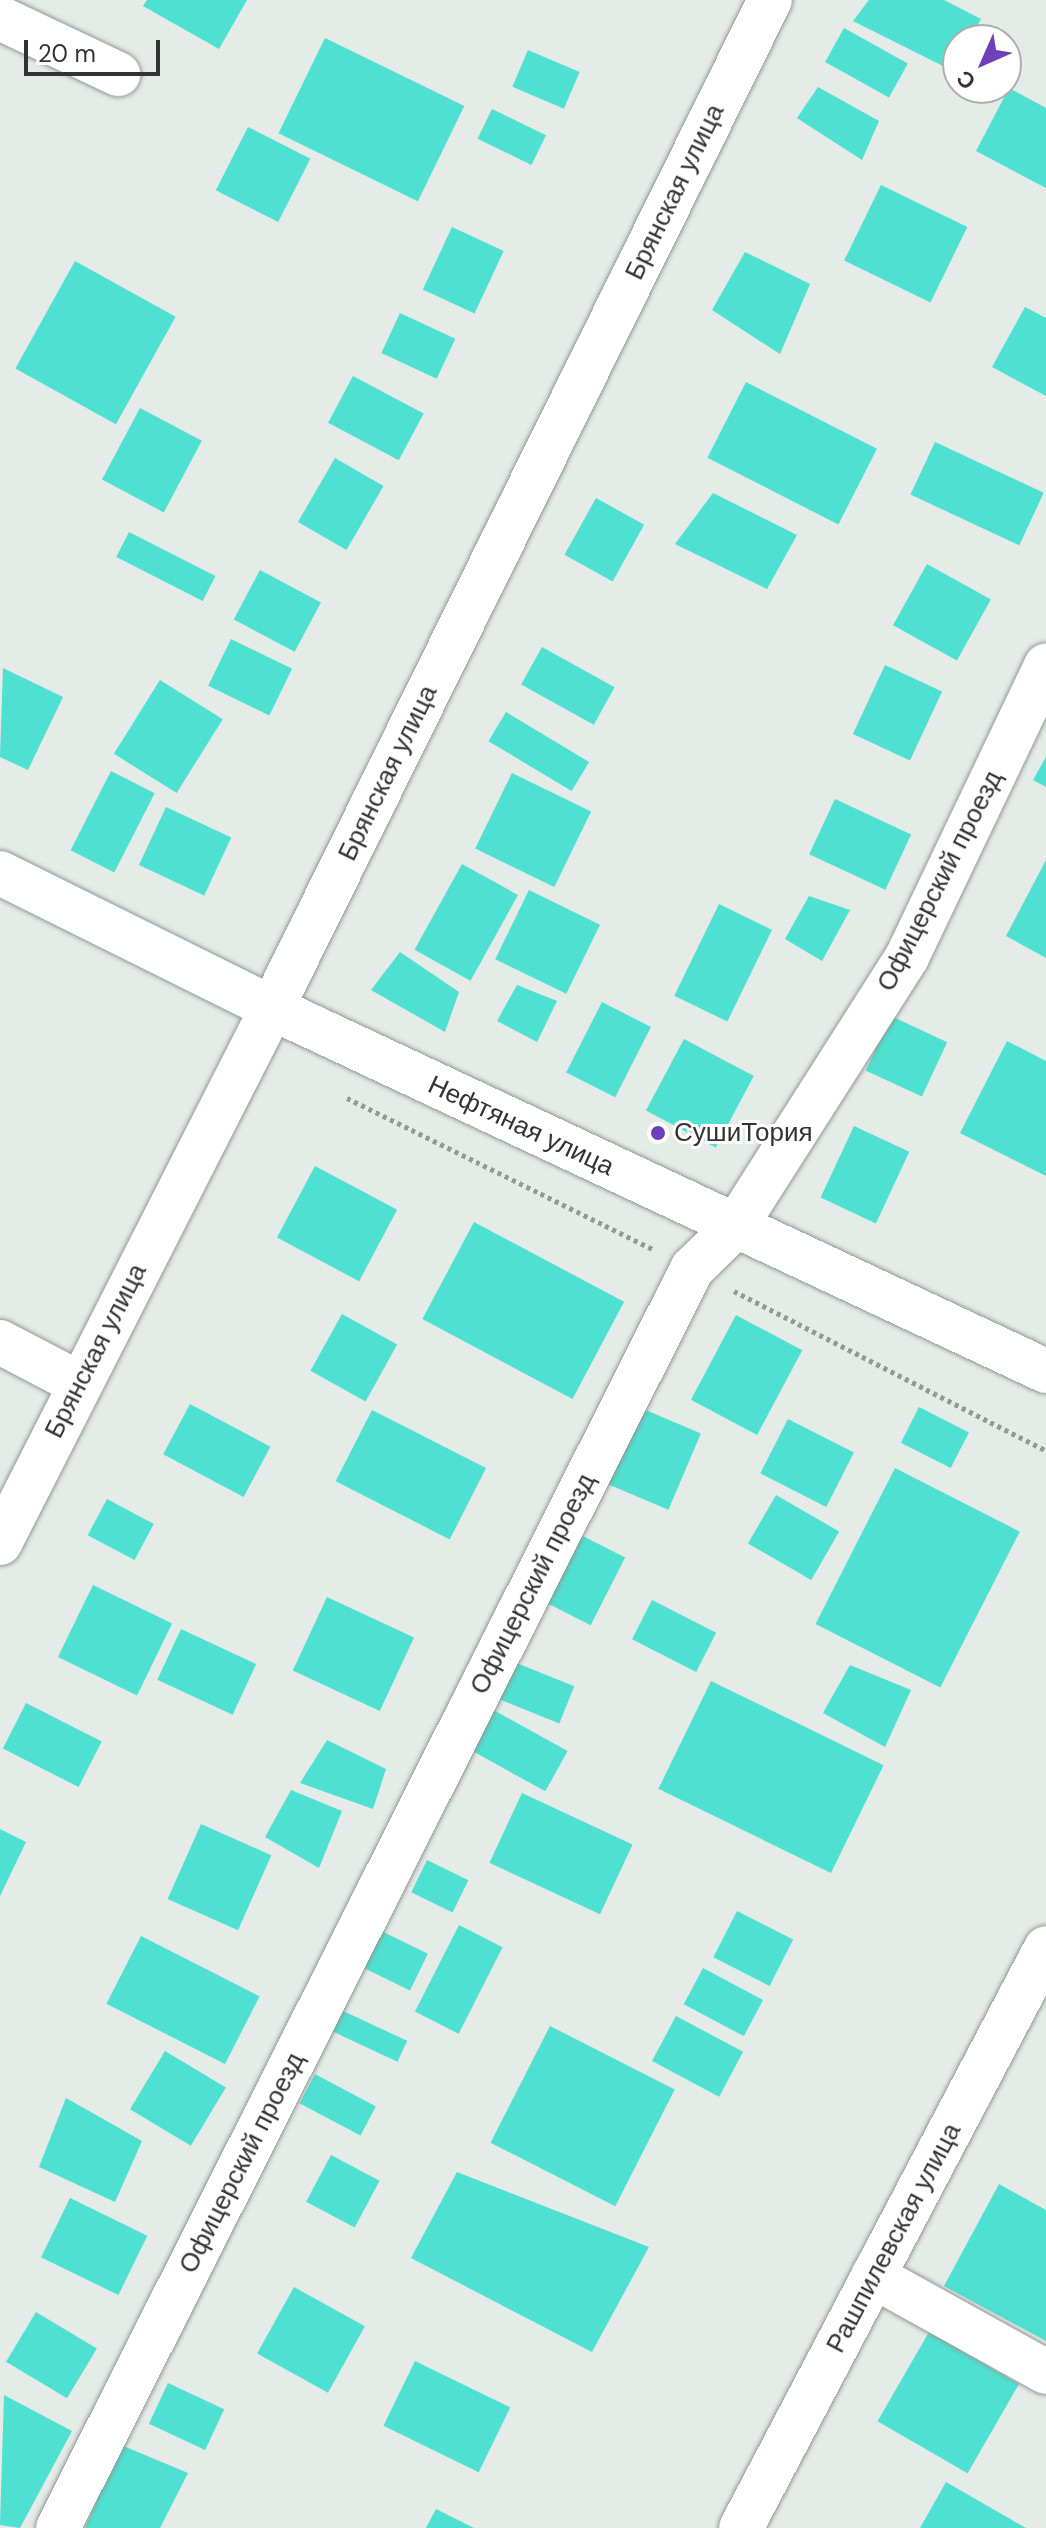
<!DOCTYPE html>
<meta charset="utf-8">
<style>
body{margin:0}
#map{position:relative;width:1046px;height:2528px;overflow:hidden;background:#e5ebe7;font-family:"DM Sans",sans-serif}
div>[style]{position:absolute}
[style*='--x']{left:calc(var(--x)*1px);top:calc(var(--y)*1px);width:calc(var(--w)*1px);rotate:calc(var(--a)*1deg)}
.building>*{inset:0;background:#4ee0d0;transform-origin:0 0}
.path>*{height:5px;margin-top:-2.5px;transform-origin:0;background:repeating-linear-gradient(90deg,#959996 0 4px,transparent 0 8px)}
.roads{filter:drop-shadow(0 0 2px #939894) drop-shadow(0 0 2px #939894)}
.minor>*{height:44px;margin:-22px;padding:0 22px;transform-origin:22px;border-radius:22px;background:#fff}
.dots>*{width:22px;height:22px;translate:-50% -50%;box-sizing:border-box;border:4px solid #fff;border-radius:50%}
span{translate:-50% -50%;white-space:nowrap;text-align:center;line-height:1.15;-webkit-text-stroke:6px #fff;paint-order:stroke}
.street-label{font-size:26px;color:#323433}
.poi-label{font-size:26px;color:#323433}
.left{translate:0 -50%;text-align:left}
.north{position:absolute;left:942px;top:24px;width:80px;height:80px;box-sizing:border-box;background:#fff;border:2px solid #adaead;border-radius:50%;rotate:225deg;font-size:22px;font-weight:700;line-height:32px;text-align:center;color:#323433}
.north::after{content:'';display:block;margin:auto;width:28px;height:36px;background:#6d40b7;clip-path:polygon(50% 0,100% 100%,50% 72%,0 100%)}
.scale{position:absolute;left:24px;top:40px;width:136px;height:36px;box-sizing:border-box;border:4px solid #323433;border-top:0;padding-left:10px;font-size:24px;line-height:28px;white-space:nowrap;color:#323433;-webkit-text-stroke:6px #fff;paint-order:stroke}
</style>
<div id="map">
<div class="building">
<i style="clip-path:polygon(147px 0,247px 0,219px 49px,143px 6px)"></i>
<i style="clip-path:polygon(869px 0,944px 0,981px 19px,969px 40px,958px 40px,958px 58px,951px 70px,853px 21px)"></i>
<i style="left:844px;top:28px;width:73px;height:39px;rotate:29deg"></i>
<i style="left:325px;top:38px;width:155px;height:106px;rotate:26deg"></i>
<i style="left:528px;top:50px;width:56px;height:40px;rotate:23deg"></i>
<i style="clip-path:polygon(818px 87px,879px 121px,862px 160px,797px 118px)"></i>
<i style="clip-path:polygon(1009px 88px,1046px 108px,1046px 188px,976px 151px)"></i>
<i style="left:492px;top:109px;width:60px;height:33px;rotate:26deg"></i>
<i style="left:248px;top:127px;width:70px;height:71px;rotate:27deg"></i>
<i style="left:881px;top:185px;width:96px;height:84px;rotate:26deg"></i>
<i style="left:452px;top:227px;width:57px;height:69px;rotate:25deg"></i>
<i style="clip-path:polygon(745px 252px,810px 284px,780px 354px,712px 310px)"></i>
<i style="left:75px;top:261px;width:115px;height:123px;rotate:29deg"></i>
<i style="clip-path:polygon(1025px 307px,1046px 318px,1046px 396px,992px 367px)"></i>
<i style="left:400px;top:313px;width:61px;height:44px;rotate:25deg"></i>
<i style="left:353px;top:376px;width:80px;height:53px;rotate:28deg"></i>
<i style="left:746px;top:382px;width:147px;height:85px;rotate:27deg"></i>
<i style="left:140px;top:408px;width:70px;height:81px;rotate:28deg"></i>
<i style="left:935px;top:442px;width:120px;height:58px;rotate:25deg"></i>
<i style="left:335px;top:458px;width:56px;height:74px;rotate:30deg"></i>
<i style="clip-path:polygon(713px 493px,797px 535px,767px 589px,675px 544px)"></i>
<i style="left:596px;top:498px;width:55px;height:65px;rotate:29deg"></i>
<i style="left:129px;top:532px;width:97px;height:28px;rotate:27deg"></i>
<i style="left:927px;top:564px;width:73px;height:70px;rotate:29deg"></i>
<i style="left:260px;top:570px;width:69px;height:56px;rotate:28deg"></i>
<i style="left:231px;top:639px;width:68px;height:52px;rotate:26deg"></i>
<i style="left:542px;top:647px;width:83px;height:43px;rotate:29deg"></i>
<i style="left:885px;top:665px;width:63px;height:76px;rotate:25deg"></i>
<i style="clip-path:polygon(3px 668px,63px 697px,28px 770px,0 757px)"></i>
<i style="left:160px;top:680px;width:74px;height:87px;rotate:32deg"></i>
<i style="left:506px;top:712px;width:97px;height:34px;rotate:31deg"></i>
<i style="clip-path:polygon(1046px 757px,1046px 787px,1033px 780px)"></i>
<i style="left:111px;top:771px;width:49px;height:89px;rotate:27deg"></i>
<i style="left:512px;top:773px;width:88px;height:84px;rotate:26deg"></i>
<i style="left:835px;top:799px;width:84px;height:61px;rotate:25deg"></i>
<i style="left:166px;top:807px;width:72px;height:64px;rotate:25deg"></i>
<i style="clip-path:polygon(1046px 860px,1046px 958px,1006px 936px)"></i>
<i style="left:462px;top:864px;width:64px;height:98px;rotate:29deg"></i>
<i style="left:529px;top:890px;width:79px;height:77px;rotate:26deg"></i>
<i style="clip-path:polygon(809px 896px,850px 910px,822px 961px,785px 939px)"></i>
<i style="left:719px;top:904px;width:59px;height:102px;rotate:26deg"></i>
<i style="clip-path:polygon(400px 952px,459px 992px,445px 1032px,371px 990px)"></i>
<i style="clip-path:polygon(517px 985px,557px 1001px,537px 1042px,497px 1021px)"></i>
<i style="left:602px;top:1002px;width:55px;height:79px;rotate:27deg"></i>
<i style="left:891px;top:1016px;width:62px;height:60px;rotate:25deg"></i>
<i style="left:684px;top:1039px;width:79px;height:81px;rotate:28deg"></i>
<i style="clip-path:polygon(1007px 1041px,1046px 1061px,1046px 1176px,960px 1133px)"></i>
<i style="left:854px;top:1126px;width:61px;height:79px;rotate:25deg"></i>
<i style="left:315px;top:1166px;width:93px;height:81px;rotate:28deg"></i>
<i style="left:474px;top:1222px;width:170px;height:110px;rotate:28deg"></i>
<i style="left:342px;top:1314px;width:63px;height:65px;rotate:29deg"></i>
<i style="left:736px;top:1315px;width:75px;height:96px;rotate:28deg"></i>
<i style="left:190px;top:1404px;width:91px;height:57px;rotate:28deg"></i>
<i style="left:919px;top:1407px;width:56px;height:40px;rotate:27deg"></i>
<i style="left:641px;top:1408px;width:65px;height:83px;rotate:23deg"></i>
<i style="left:372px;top:1410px;width:128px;height:80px;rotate:27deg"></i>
<i style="left:788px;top:1419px;width:74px;height:61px;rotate:27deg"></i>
<i style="left:895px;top:1468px;width:140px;height:175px;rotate:27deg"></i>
<i style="left:776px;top:1495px;width:73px;height:56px;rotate:30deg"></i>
<i style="left:107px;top:1499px;width:53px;height:41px;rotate:28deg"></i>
<i style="left:577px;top:1533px;width:54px;height:76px;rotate:27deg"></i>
<i style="left:93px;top:1585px;width:88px;height:80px;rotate:26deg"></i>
<i style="left:327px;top:1597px;width:96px;height:81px;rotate:25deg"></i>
<i style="left:652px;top:1600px;width:72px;height:44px;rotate:27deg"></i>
<i style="left:181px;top:1629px;width:83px;height:56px;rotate:25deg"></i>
<i style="left:514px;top:1662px;width:65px;height:40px;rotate:22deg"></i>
<i style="clip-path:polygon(850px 1665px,911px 1690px,885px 1747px,823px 1713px)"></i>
<i style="left:711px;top:1681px;width:192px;height:120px;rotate:26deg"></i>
<i style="left:26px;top:1703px;width:85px;height:51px;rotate:27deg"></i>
<i style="left:488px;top:1707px;width:91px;height:46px;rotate:29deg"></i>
<i style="clip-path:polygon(327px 1740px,386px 1769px,373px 1809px,300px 1783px)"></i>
<i style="clip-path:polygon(291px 1790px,342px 1811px,319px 1868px,265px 1837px)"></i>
<i style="left:522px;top:1793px;width:122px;height:77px;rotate:25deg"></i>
<i style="left:201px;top:1824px;width:77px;height:82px;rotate:24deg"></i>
<i style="clip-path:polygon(0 1829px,26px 1842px,0 1896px)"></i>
<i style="left:427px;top:1860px;width:46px;height:36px;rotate:26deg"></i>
<i style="left:737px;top:1911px;width:63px;height:52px;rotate:27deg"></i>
<i style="left:365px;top:1923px;width:70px;height:41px;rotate:26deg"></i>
<i style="left:459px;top:1925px;width:49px;height:97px;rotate:27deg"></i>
<i style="left:141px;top:1936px;width:133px;height:76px;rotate:27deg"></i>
<i style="left:703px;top:1968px;width:68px;height:41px;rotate:28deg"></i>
<i style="left:341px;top:2010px;width:73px;height:23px;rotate:25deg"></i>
<i style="left:676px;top:2016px;width:76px;height:51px;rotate:28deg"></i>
<i style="left:550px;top:2026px;width:140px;height:131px;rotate:27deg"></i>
<i style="left:165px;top:2051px;width:71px;height:68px;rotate:31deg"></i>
<i style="left:315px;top:2074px;width:69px;height:33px;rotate:28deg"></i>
<i style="clip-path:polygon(66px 2098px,142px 2141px,115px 2202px,39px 2167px)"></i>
<i style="left:331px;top:2155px;width:55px;height:53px;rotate:28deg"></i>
<i style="clip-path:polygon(457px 2172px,649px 2247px,592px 2352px,411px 2258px)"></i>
<i style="clip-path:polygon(999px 2184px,1046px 2210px,1046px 2341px,944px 2286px)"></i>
<i style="left:70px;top:2198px;width:86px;height:66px;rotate:26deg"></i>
<i style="left:294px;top:2287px;width:81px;height:76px;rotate:29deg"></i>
<i style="left:36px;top:2312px;width:71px;height:58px;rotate:31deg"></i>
<i style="left:929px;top:2332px;width:104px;height:103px;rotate:30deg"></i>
<i style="left:415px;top:2361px;width:106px;height:72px;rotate:26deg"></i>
<i style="left:168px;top:2383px;width:62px;height:45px;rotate:25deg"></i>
<i style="clip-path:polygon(4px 2395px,72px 2431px,20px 2528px,0 2525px)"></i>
<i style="clip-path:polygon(121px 2445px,188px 2473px,160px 2528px,85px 2528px)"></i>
<i style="clip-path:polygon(946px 2482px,1026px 2528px,920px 2528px)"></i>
<i style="clip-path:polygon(436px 2509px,474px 2528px,426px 2528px)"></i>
</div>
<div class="path">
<i style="--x:347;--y:1098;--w:343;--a:26.3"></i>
<i style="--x:734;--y:1291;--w:351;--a:27.1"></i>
</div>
<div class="roads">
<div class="minor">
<i style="--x:0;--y:18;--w:131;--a:25.4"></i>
<i style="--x:0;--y:873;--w:304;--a:26.4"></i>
<i style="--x:272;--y:1008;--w:855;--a:25.13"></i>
<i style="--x:0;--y:1342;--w:90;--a:27.7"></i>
<i style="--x:0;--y:1543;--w:600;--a:-63.05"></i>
<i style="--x:272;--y:1008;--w:1124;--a:-63.71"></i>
<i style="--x:873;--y:2276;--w:198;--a:29"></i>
<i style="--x:58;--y:2528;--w:1410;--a:-63.27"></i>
<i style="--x:692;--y:1269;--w:60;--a:-44.3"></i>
<i style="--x:735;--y:1227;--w:320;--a:-57.5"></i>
<i style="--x:907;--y:957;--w:323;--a:-64.5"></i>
<i style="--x:741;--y:2528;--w:655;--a:-62.26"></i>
</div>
</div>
<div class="dots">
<i style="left:658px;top:1133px;background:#6d40b7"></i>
</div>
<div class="street-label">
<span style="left:675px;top:192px;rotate:-64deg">Брянская улица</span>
<span style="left:388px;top:773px;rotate:-64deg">Брянская улица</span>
<span style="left:940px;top:881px;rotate:-63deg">Офицерский проезд</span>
<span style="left:521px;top:1126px;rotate:25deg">Нефтяная улица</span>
<span style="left:96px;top:1351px;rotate:-63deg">Брянская улица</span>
<span style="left:533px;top:1584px;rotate:-63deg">Офицерский проезд</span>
<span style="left:242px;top:2163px;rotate:-63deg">Офицерский проезд</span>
<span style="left:894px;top:2238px;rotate:-62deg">Рашпилевская улица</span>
</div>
<div class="poi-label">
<span class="left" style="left:674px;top:1133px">СушиТория</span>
</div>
<div class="north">С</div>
<div class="scale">20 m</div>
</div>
